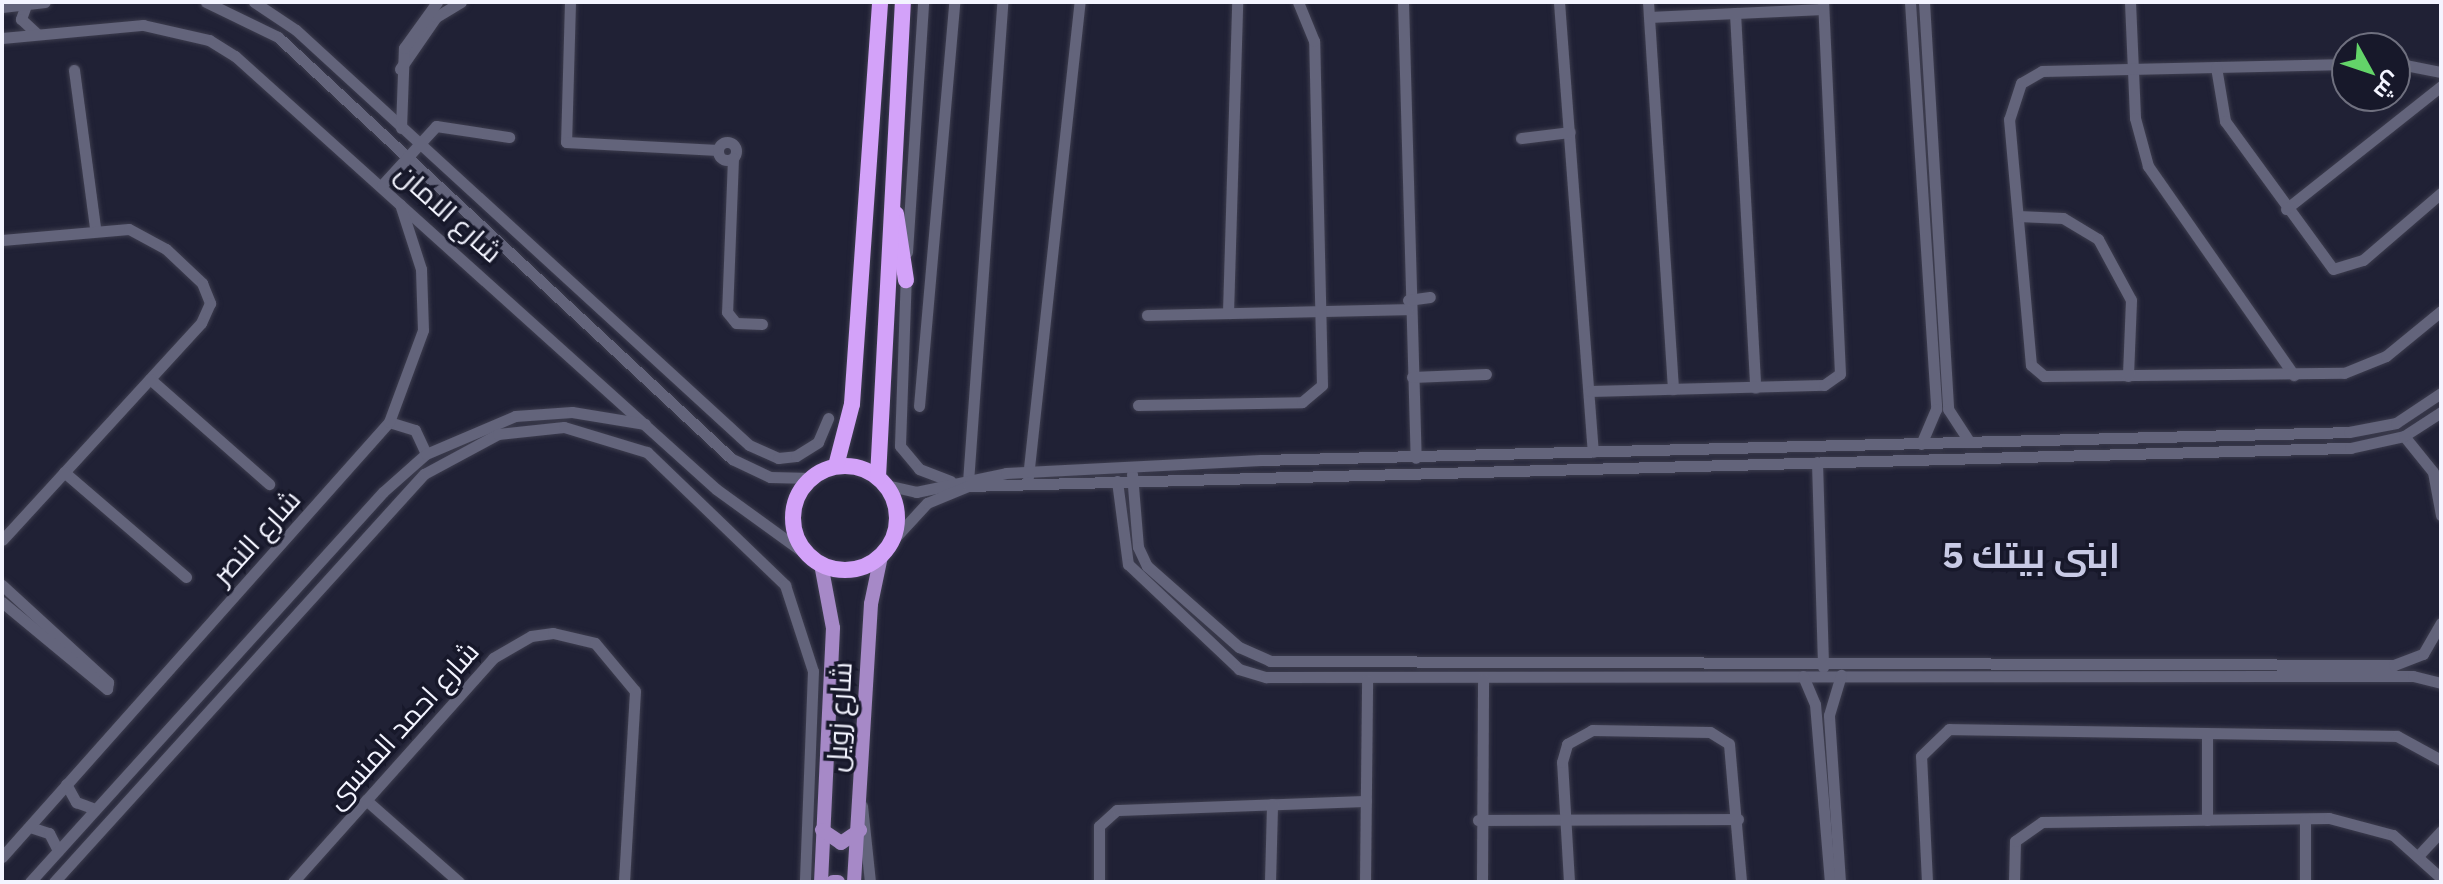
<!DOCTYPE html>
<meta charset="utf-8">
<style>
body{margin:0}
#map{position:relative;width:2443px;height:884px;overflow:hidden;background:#202135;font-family:"IBM Plex Sans",Cairo,sans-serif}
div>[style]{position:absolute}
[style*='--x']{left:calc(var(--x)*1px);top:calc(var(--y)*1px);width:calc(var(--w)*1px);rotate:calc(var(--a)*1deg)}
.roads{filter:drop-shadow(0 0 2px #3d3d4e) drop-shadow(0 0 2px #3d3d4e)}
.minor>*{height:11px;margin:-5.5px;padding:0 5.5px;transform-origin:5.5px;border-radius:5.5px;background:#63647b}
.minor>.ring{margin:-5.5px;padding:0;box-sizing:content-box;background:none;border:11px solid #63647b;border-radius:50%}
.major>*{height:14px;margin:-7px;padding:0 7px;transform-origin:7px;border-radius:7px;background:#a689c7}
.highway>*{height:16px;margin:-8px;padding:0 8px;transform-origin:8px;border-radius:8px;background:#d3a2f9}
.highway>.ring{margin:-8px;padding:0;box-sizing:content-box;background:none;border:16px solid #d3a2f9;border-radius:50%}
span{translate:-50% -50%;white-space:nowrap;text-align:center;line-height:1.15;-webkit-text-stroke:7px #17182a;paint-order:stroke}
.street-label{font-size:28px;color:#f3f4ff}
.district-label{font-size:36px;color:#c8cae5;font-weight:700}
.frame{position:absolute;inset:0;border:4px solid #f3f4ff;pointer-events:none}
.north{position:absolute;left:2331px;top:32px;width:80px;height:80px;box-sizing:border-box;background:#17182a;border:2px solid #6f707f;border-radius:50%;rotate:130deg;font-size:22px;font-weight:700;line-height:32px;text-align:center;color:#f3f4ff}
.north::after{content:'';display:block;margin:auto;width:28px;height:36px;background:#63d469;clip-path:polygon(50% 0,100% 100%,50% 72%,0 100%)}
</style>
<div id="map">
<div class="roads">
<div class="minor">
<i style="--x:206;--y:2;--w:80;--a:25.9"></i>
<i style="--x:278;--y:37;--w:620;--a:42.91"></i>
<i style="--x:732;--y:459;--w:42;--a:25.3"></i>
<i style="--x:770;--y:477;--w:41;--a:1.4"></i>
<i style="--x:254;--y:2;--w:50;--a:33.7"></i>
<i style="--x:296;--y:30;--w:614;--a:42.49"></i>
<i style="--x:749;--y:445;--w:32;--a:24"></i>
<i style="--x:778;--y:458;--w:18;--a:-6"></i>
<i style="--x:796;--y:456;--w:26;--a:-32"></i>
<i style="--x:818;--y:442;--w:26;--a:-67"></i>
<i style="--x:570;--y:2;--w:140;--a:91.6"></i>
<i style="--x:566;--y:142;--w:152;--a:3"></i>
<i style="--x:1403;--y:2;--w:456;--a:88.4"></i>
<i style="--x:1559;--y:2;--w:451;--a:85.7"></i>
<i style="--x:1648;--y:2;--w:388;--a:86.3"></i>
<i style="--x:1910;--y:2;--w:408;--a:86.3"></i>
<i style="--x:1936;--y:409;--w:38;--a:113"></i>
<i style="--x:1924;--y:2;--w:408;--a:86.6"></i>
<i style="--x:1948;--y:409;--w:38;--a:57"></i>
<i style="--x:2130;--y:2;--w:116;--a:87.5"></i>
<i style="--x:2135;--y:118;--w:50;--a:74.8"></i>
<i style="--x:2148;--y:166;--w:255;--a:55.1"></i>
<i style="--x:26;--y:5;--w:15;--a:110"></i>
<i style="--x:21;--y:19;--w:21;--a:43"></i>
<i style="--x:2;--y:7;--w:43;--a:-6.6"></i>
<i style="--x:1735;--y:13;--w:375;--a:86.9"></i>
<i style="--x:1649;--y:17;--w:174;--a:-2.6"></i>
<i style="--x:2;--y:38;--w:142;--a:-5.3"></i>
<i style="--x:143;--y:25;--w:68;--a:12.8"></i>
<i style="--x:209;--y:40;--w:31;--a:32"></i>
<i style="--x:235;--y:56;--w:647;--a:41.99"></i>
<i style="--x:716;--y:489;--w:121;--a:35.9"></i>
<i style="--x:2395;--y:63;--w:47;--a:11.1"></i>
<i style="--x:2347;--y:64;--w:305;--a:178.7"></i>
<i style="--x:2042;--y:71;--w:24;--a:150"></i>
<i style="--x:2021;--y:83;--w:38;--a:108"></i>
<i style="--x:2009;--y:119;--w:247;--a:84.9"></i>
<i style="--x:2031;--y:365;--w:17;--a:40"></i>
<i style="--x:2044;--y:376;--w:300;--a:-0.6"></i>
<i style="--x:2344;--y:373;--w:45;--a:-22"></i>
<i style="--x:2386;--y:356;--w:71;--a:-39.3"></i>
<i style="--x:2216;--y:67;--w:55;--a:80.5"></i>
<i style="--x:2225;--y:121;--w:183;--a:53.9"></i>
<i style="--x:2333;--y:269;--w:31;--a:-17"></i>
<i style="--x:2363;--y:260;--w:103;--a:-40.7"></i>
<i style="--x:400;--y:69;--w:63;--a:-55.3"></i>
<i style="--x:436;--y:17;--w:29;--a:-31"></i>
<i style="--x:74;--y:70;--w:159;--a:82.4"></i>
<i style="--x:401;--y:128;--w:80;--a:-87.9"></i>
<i style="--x:404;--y:48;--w:57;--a:-54.3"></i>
<i style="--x:1521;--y:138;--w:49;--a:-7"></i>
<i class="ring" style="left:718px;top:142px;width:7px;height:7px"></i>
<i style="--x:733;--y:158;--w:154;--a:92.2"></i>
<i style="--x:727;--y:312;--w:14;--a:51"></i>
<i style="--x:736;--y:323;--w:26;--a:2"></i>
<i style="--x:382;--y:185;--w:80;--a:-47.5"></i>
<i style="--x:436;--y:126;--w:74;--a:8.6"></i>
<i style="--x:2286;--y:209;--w:198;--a:-38.4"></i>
<i style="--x:2018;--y:216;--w:45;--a:2.5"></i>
<i style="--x:2063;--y:218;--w:41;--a:31"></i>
<i style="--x:2098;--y:239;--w:69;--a:61.6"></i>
<i style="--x:2131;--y:300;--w:76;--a:92.3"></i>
<i style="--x:2;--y:240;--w:127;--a:-5"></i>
<i style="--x:129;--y:229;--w:42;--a:28.4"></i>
<i style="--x:166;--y:249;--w:50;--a:43.4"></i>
<i style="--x:202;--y:283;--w:22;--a:68"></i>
<i style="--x:210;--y:303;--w:22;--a:114"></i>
<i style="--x:201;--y:323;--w:294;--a:132.5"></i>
<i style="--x:907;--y:252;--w:251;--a:-86.3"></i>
<i style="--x:906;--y:273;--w:173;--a:92"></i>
<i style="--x:900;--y:446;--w:30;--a:50"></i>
<i style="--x:919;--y:469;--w:34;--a:21"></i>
<i style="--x:1408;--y:300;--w:22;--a:-8"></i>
<i style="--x:1228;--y:313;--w:311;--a:-88.3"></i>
<i style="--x:1147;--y:315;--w:261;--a:-1.3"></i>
<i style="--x:1412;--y:377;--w:74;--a:-2.3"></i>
<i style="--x:150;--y:379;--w:159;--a:41.4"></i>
<i style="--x:1590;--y:391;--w:234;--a:-1.5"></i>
<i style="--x:1824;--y:385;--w:19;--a:-35"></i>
<i style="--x:1840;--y:374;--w:372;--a:-92.6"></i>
<i style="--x:1138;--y:405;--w:164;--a:-1"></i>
<i style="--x:1302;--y:402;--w:26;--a:-40"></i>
<i style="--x:1322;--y:385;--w:344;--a:-91.3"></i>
<i style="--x:1314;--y:41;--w:42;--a:-112.3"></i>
<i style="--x:919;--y:406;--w:406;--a:-85"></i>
<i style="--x:389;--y:422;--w:27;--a:17"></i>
<i style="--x:415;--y:430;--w:26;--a:65"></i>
<i style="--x:2404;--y:436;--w:46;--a:51.1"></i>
<i style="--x:2433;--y:472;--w:44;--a:79.5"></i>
<i style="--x:1817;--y:462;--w:205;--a:88.3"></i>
<i style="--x:64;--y:472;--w:161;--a:40.7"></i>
<i style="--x:1132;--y:474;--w:73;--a:85.3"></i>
<i style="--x:1138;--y:547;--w:21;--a:65"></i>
<i style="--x:1147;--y:566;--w:123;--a:41.4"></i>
<i style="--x:1239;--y:647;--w:34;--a:24"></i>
<i style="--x:1270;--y:661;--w:1124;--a:0.2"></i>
<i style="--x:2394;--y:665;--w:31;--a:-21"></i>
<i style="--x:2423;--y:654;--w:36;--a:-60"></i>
<i style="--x:1028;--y:477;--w:478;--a:-83.8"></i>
<i style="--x:1117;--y:481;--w:84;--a:82.5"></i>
<i style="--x:1128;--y:564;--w:153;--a:43.4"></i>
<i style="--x:1239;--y:669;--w:28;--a:17"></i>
<i style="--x:1266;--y:677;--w:1147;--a:-0.05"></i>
<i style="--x:2413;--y:676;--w:29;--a:14"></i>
<i style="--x:968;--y:482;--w:481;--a:-85.9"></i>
<i style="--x:886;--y:485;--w:31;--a:13"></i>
<i style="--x:916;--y:492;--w:92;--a:-11.9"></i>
<i style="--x:1006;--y:473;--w:255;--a:-2.9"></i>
<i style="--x:1261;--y:460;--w:1088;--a:-1.47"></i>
<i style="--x:2349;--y:432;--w:48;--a:-10.8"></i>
<i style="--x:2396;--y:423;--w:54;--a:-33.7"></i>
<i style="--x:892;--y:541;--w:52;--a:-47.4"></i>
<i style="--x:927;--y:503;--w:44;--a:-22.5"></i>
<i style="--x:968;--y:486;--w:1383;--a:-1.58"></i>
<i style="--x:2350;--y:448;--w:55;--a:-12.5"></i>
<i style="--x:2404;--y:436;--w:44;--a:-33"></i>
<i style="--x:2;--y:585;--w:144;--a:42.5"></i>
<i style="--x:108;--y:682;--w:7;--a:98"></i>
<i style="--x:107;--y:689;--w:136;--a:-140.4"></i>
<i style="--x:1803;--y:676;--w:30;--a:67"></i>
<i style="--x:1815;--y:704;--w:179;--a:85.2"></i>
<i style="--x:66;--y:784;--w:21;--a:61"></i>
<i style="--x:76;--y:802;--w:20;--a:20"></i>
<i style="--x:366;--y:800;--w:124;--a:41.4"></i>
<i style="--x:862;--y:806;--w:76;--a:84"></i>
<i style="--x:1478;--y:820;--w:260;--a:-0.2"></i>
<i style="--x:2207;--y:820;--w:87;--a:-90"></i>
<i style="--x:30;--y:827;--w:20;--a:18"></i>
<i style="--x:49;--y:833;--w:20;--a:63"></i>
<i style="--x:2418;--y:856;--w:34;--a:-47"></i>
<i style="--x:2;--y:857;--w:582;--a:-48.34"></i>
<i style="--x:389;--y:422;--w:98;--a:-69.7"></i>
<i style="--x:423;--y:330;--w:61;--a:-91.9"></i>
<i style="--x:421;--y:269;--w:68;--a:-107.9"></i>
<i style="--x:30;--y:882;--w:526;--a:-47.85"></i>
<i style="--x:383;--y:492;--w:57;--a:-41.5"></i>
<i style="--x:426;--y:454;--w:97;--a:-23.1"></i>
<i style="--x:515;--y:416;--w:57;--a:-4"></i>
<i style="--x:572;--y:412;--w:74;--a:9.3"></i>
<i style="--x:54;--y:882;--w:551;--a:-47.8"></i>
<i style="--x:424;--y:474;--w:84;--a:-28.4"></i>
<i style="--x:498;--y:434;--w:66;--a:-6.1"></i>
<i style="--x:564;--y:427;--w:87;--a:16.8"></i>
<i style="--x:647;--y:452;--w:192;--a:43.9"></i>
<i style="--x:785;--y:585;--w:90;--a:72"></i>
<i style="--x:813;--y:671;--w:211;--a:92.2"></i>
<i style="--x:293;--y:882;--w:300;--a:-48.2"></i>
<i style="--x:493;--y:658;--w:44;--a:-30.1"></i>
<i style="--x:531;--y:636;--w:22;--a:-8"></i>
<i style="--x:553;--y:633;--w:43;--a:13.4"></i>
<i style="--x:595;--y:643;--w:62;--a:50.2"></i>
<i style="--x:635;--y:691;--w:191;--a:93.3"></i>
<i style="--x:1099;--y:882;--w:56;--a:-90"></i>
<i style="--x:1099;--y:826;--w:24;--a:-42"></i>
<i style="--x:1117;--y:810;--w:249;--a:-2.1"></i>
<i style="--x:1270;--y:882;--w:78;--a:-88.5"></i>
<i style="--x:1365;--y:882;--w:202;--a:-89.4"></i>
<i style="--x:1482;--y:882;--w:203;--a:-89.7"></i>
<i style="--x:1569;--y:882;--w:120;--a:-93.3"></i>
<i style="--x:1562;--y:762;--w:19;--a:-74"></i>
<i style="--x:1567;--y:744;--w:29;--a:-29"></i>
<i style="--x:1592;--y:730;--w:118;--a:1"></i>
<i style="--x:1710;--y:732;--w:22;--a:32"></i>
<i style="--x:1729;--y:744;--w:139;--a:85"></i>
<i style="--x:1840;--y:882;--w:167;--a:-93.8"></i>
<i style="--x:1829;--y:715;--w:42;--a:-73.3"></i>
<i style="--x:1927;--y:882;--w:126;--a:-92.7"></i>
<i style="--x:1921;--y:756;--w:39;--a:-44"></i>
<i style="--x:1949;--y:729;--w:448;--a:0.9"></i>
<i style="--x:2397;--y:736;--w:50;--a:28.6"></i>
<i style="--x:2014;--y:882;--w:41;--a:-88.6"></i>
<i style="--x:2015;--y:841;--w:33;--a:-35"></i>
<i style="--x:2042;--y:822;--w:287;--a:-0.8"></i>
<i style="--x:2329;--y:818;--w:66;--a:14.9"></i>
<i style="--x:2393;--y:835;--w:64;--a:41.9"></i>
<i style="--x:2305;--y:882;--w:63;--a:-90"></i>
</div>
<div class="major">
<i style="--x:821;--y:564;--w:65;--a:79.4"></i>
<i style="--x:833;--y:628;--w:254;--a:92.7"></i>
<i style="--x:822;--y:830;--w:23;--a:34"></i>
<i style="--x:841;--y:843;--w:23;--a:-34"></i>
<i style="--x:833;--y:882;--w:5;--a:0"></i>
<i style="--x:854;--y:882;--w:279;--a:-86.5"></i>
<i style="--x:871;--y:604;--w:49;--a:-78.2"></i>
</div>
<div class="highway">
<i style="--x:896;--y:214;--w:67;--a:81.4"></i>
<i class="ring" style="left:793px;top:466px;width:88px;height:88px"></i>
<i style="--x:836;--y:466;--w:64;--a:-75.5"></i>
<i style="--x:852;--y:404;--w:403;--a:-86"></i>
<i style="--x:878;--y:477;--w:476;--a:-87"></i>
</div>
</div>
<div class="street-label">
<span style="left:449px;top:213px;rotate:42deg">شارع الامان</span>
<span style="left:256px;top:537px;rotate:-48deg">شارع النصر</span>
<span style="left:839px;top:717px;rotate:-87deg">شارع زويل</span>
<span style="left:402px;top:725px;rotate:-48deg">شارع احمد المنسى</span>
</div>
<div class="district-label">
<span style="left:2031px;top:555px">ابنى بيتك 5</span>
</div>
<div class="frame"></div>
<div class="north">ش</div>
</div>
